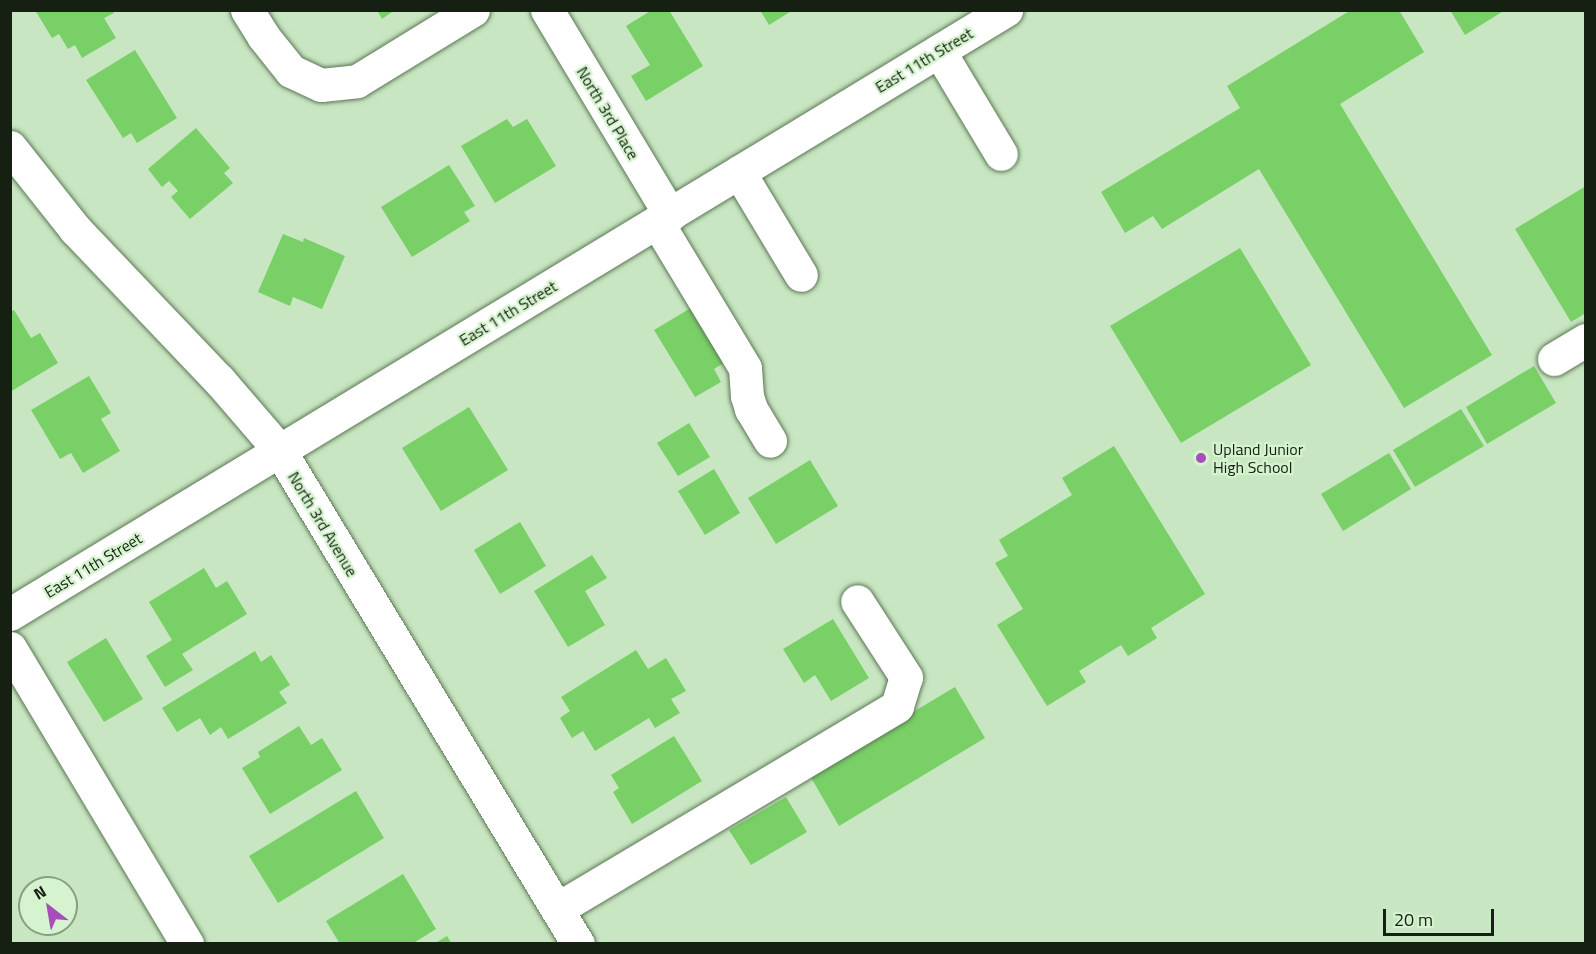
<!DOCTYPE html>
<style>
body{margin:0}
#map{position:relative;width:1596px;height:954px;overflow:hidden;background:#c8e6c1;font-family:"Titillium Web",sans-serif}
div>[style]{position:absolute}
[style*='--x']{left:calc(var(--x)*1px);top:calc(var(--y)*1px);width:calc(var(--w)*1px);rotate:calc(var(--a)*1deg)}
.building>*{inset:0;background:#79d066}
.roads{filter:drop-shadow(0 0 2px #5c7756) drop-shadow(0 0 2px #5c7756)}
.minor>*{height:33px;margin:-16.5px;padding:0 16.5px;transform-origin:16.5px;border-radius:16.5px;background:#fff}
.dots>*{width:16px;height:16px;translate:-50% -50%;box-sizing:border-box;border:3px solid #d5f3ce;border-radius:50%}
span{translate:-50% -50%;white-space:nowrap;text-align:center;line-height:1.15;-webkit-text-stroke:4.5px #d5f3ce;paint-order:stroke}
.street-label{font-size:16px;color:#152013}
.poi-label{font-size:16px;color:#152013}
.left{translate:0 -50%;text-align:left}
.frame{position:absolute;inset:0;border:12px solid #152013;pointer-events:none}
.north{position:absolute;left:18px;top:876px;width:60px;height:60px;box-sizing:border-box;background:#d5f3ce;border:2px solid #889f83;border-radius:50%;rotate:329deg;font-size:16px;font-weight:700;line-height:24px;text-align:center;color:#152013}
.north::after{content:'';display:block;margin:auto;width:21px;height:27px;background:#a74eba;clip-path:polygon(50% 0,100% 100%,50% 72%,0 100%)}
.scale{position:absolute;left:1383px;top:909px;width:111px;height:27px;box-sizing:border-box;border:3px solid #152013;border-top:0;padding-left:8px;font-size:18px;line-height:21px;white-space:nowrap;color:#152013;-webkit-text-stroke:4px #d5f3ce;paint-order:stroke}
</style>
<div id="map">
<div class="building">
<i style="clip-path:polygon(35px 10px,112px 10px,114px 13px,104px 18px,116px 38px,82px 58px,75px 45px,68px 49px,59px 34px,52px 38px)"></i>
<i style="clip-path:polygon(377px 10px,395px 10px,382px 19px)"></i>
<i style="clip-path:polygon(652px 10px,669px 10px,703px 66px,646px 101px,631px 76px,650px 65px,626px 26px)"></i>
<i style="clip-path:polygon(760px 10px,793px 10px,769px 25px)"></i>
<i style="clip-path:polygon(1351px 10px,1399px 10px,1424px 52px,1340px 104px,1492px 355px,1404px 408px,1259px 169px,1162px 229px,1153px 216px,1125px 233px,1101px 192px,1240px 108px,1227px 86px)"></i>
<i style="clip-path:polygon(1450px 10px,1505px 10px,1465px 35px)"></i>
<i style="clip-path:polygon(135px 50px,177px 118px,137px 143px,131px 133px,123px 138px,86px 80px)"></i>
<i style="clip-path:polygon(507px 119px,513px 127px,527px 119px,556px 166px,495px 203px,461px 146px)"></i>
<i style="clip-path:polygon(196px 128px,230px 168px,224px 173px,233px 183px,190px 219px,171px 197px,178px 191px,169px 181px,162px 187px,148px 169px)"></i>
<i style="clip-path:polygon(449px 165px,475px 206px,464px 212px,470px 221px,412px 257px,381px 207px)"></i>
<i style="clip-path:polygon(1586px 186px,1586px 313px,1571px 322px,1515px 229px)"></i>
<i style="clip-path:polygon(283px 234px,303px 242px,304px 238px,345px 256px,322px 309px,293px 297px,290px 306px,258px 292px)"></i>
<i style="clip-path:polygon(1240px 248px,1311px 365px,1181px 443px,1110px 326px)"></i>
<i style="clip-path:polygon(694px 306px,727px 361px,714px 369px,721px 382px,695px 397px,654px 330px)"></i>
<i style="clip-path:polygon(14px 310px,31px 338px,40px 333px,58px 363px,10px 392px,10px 312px)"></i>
<i style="clip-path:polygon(1534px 366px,1556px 403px,1487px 444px,1466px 407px)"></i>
<i style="clip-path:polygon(89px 376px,111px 413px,101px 419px,120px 451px,83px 473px,71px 453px,60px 459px,31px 410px)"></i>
<i style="clip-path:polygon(469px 407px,508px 470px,441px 511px,402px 448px)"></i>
<i style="clip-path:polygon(1461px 409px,1484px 446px,1415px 487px,1393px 450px)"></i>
<i style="clip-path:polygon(689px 423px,710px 457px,678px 476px,657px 443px)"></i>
<i style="clip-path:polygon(1114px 446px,1205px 594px,1151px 628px,1157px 638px,1128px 656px,1121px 645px,1079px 671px,1086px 682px,1047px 706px,997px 625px,1023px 609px,995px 563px,1008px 556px,999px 540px,1072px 495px,1062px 478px)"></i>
<i style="clip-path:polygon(1389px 453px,1411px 489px,1343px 531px,1321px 494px)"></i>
<i style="clip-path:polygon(810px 460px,838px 506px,776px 544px,748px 498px)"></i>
<i style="clip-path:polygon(714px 469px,740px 513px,705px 535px,678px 491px)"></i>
<i style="clip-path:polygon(520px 522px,546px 566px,500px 594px,474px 550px)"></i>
<i style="clip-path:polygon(592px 555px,607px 578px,585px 591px,605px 625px,568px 647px,534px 591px)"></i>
<i style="clip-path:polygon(204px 568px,216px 588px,227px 581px,247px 614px,182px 654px,193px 670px,165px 687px,146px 656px,172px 640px,149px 602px)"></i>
<i style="clip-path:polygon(833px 619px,869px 678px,831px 701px,815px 675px,804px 683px,783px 649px)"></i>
<i style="clip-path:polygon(106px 638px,143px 699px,104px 722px,67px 662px)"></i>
<i style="clip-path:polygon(636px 650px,648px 669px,666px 658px,686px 691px,671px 699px,680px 713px,655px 728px,649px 718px,595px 751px,583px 731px,572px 738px,560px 718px,570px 711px,561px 697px)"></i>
<i style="clip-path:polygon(255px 651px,261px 662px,271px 655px,290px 685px,279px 692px,287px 703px,228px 739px,221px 727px,210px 735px,200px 718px,177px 732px,162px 708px)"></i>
<i style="clip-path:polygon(955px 687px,985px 738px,839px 826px,809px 774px)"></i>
<i style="clip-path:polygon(299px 726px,311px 745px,322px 738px,342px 770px,270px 814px,242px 768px,260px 757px,258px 752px)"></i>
<i style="clip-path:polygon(674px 736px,702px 781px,632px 824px,613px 792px,619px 788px,611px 775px)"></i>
<i style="clip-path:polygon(356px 791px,384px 838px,278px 903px,249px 856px)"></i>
<i style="clip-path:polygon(786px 797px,807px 832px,751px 865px,729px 830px)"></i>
<i style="clip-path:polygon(403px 874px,436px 929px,412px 944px,340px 944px,326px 921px)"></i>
<i style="clip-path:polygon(447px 936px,452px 944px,434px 944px)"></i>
</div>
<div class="roads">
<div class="minor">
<i style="--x:247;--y:10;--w:31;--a:58"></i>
<i style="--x:263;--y:36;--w:45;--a:51.3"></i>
<i style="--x:291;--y:71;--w:33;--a:25"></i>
<i style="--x:321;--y:85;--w:36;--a:-6"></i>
<i style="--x:357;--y:81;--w:136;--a:-31.5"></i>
<i style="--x:547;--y:10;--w:239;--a:59"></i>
<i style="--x:939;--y:51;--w:120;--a:59"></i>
<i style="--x:10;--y:147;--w:105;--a:51.6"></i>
<i style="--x:75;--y:229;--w:209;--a:46.4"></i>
<i style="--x:219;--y:380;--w:94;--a:49.3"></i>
<i style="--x:280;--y:451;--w:576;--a:58.85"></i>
<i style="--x:739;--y:172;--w:120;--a:59"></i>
<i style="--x:657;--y:222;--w:170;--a:58.9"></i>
<i style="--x:745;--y:368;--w:28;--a:86"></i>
<i style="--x:747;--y:396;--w:14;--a:73"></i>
<i style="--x:751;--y:409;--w:37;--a:59"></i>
<i style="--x:1554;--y:359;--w:37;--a:-31"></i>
<i style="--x:10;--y:614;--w:1165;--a:-31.23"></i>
<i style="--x:10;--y:648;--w:345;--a:59.1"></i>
<i style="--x:557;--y:909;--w:396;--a:-30.8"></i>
<i style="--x:897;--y:706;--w:30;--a:-73"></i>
<i style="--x:906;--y:677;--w:90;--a:-122.8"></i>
</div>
</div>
<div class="dots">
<i style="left:1201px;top:458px;background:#a74eba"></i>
</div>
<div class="street-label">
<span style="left:924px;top:60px;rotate:-31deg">East 11th Street</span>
<span style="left:608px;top:113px;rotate:59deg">North 3rd Place</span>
<span style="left:508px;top:313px;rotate:-31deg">East 11th Street</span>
<span style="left:323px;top:524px;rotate:59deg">North 3rd Avenue</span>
<span style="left:93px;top:565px;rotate:-31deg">East 11th Street</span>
</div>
<div class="poi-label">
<span class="left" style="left:1213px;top:458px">Upland Junior<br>High School</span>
</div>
<div class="frame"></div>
<div class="north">N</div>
<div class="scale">20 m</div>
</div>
